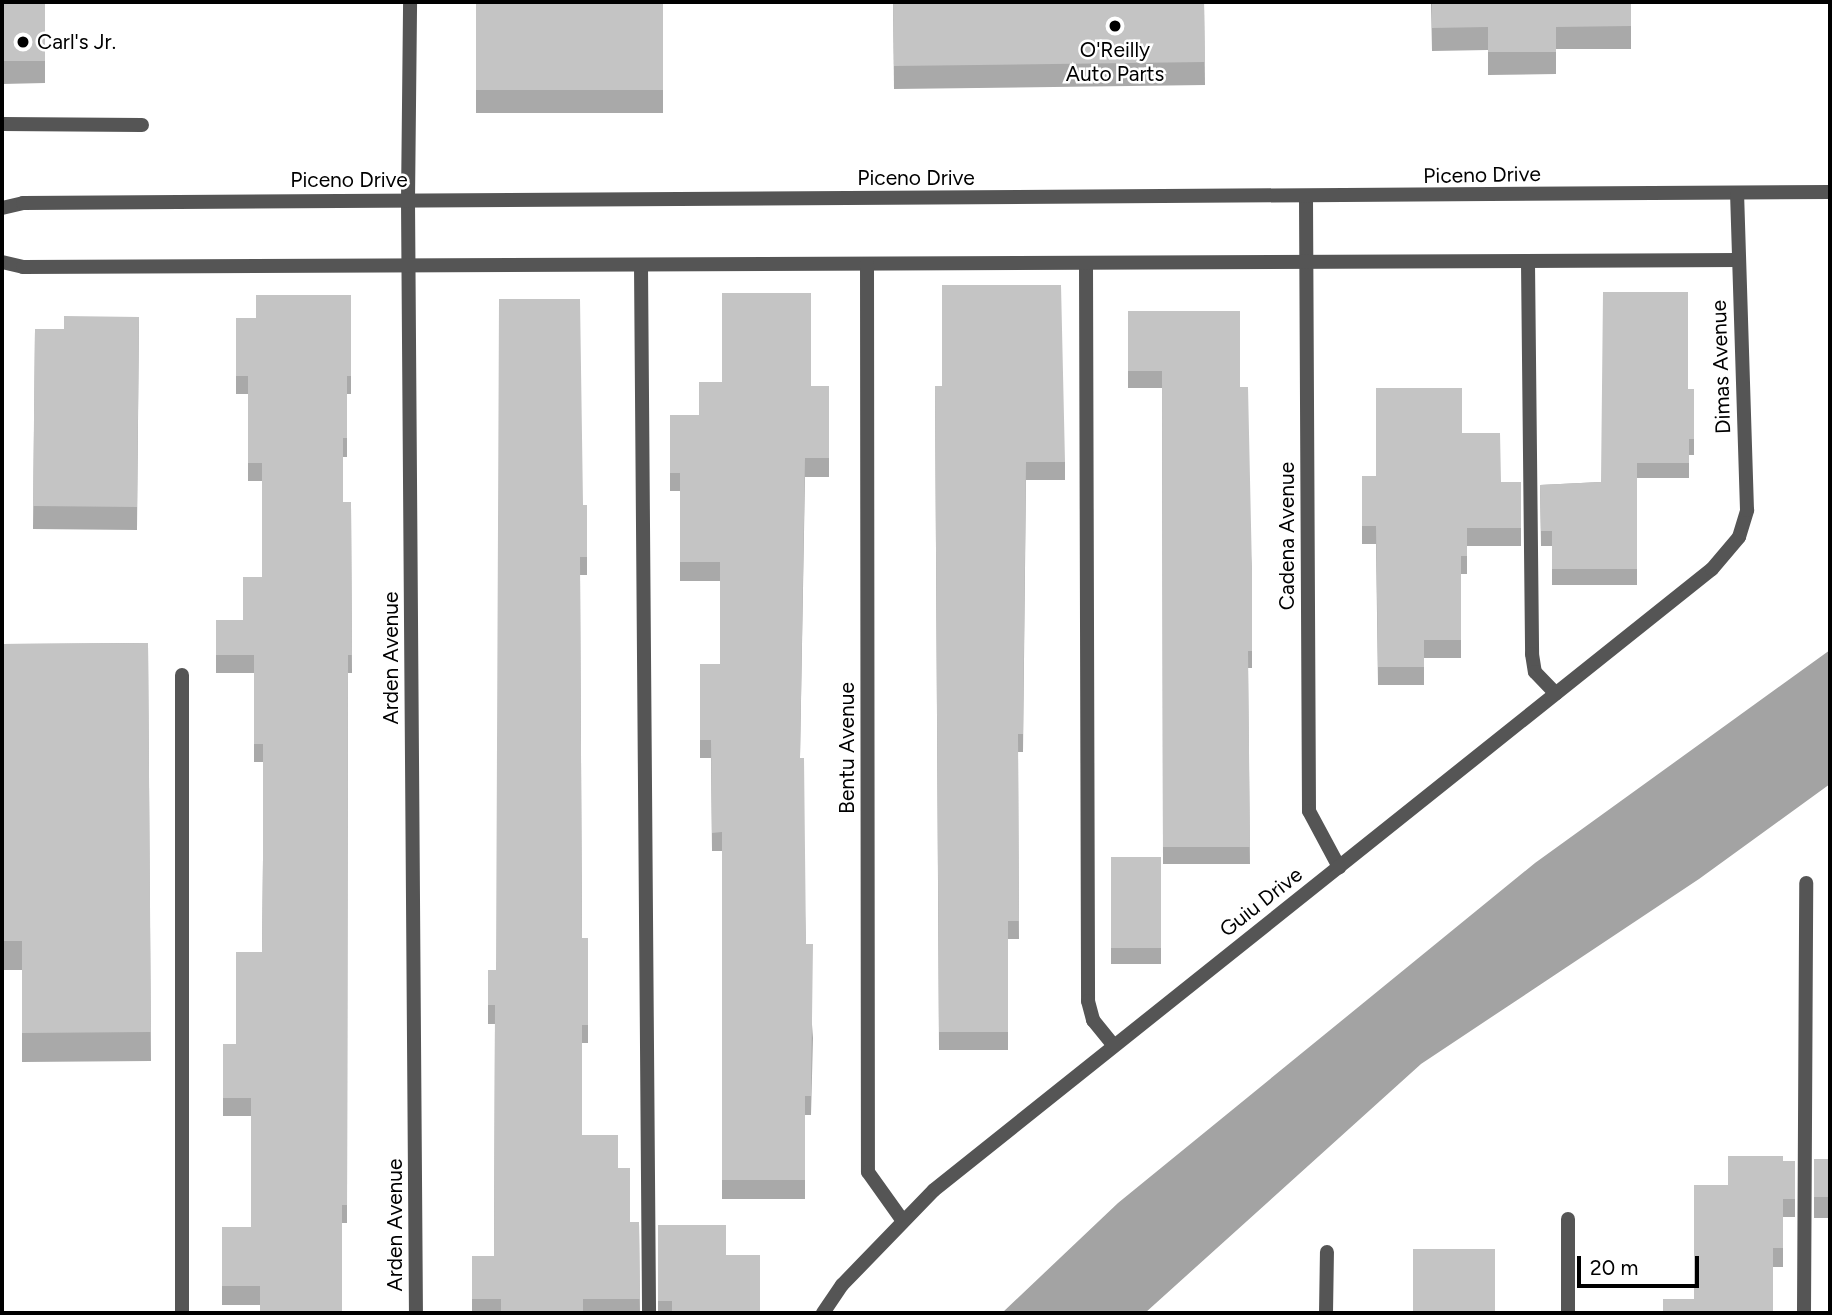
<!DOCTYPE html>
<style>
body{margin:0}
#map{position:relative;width:1832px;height:1315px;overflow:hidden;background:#fff;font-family:Figtree,sans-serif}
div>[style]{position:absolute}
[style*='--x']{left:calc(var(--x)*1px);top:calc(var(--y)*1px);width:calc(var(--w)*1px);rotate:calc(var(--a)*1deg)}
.water>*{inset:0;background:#a3a3a3}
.lane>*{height:14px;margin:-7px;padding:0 7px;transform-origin:7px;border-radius:7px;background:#555}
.street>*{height:14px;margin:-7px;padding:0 7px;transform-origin:7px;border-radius:7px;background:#555}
.wall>*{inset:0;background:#a9a9a9}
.building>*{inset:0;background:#c4c4c4}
.dots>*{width:19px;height:19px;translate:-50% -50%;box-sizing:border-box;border:4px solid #fff;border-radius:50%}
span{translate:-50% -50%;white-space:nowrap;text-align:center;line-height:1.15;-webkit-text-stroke:5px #fff;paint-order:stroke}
.poi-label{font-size:21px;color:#000}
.left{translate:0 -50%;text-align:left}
.street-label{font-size:21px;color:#000}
.frame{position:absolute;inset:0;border:4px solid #000;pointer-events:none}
.scale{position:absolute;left:1577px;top:1256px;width:122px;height:32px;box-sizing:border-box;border:4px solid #000;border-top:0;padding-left:9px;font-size:21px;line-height:24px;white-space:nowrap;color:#000;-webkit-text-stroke:5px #fff;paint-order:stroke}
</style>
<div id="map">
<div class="water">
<i style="clip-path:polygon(1830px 650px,1830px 784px,1699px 879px,1421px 1064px,1145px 1313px,1002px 1313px,1118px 1203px,1535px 863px)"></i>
</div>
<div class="lane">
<i style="--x:2;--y:124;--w:140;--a:0.4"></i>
<i style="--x:408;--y:201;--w:199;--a:-89.4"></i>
<i style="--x:1528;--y:263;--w:391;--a:89.4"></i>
<i style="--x:1532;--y:654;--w:18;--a:81"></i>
<i style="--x:1535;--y:672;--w:30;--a:46"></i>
<i style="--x:1086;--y:264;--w:737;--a:89.84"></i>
<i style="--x:1088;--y:1001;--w:20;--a:75"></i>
<i style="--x:1093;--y:1020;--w:33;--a:51"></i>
<i style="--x:641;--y:265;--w:1048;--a:89.56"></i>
<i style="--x:182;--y:675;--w:638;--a:90"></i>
<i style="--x:1326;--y:1313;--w:61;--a:-89.1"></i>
<i style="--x:1804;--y:1313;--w:430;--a:-89.7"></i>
</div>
<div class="street">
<i style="--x:1306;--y:198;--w:613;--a:89.72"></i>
<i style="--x:1309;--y:811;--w:64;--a:61.8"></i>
<i style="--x:408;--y:201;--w:1112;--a:89.59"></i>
<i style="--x:2;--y:208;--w:22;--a:-13"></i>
<i style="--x:23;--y:203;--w:1807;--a:-0.35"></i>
<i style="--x:2;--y:262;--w:22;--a:13"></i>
<i style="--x:23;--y:267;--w:1716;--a:-0.23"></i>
<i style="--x:867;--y:264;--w:908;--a:89.94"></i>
<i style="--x:868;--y:1172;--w:60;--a:54.5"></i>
<i style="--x:823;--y:1313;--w:34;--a:-56"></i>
<i style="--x:842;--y:1285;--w:132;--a:-45.9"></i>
<i style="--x:934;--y:1190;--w:995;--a:-38.6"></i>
<i style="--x:1712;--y:569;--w:42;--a:-49.8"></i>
<i style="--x:1739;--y:537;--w:28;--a:-73"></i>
<i style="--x:1747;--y:510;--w:316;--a:-91.8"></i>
<i style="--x:1568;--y:1313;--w:94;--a:-90"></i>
</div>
<div class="wall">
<i style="clip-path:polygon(2px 2px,45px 2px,45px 83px,2px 84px)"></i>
<i style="clip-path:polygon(476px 2px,663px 2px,663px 113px,476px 113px)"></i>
<i style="clip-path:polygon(893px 2px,1204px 2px,1205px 85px,894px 89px)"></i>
<i style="clip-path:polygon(1431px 2px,1631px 2px,1631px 49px,1556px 49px,1556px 74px,1488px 75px,1488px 50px,1432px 51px)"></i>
<i style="clip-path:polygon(351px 295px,351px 394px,347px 394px,347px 457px,343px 457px,343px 502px,351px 502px,352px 673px,348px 673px,347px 1223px,342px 1223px,260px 1305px,222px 1305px,222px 1227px,251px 1227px,251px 1116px,223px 1116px,223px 1044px,236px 1044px,262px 952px,263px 858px,263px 762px,254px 762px,254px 673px,216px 673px,216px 620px,243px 620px,262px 577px,262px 481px,248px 481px,248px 394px,236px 394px,236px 318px,256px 318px)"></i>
<i style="clip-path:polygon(1828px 295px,1830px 295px,1830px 408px,1828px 408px)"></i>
<i style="clip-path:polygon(1128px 311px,1240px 387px,1252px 571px,1252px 668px,1248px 668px,1250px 864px,1163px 864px,1162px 388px,1128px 388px)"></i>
<i style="clip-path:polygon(139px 317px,137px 530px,33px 529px,35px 329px,64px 329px)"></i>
<i style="clip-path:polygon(811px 386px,829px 386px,829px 477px,805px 477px,800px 758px,806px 944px,813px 1038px,811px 1115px,805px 1115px,805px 1199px,722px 1199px,722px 851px,712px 851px,711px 758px,700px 758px,700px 664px,720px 664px,720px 581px,680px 581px,680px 491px,670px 491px,670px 415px,699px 415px)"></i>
<i style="clip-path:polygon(935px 386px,942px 386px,1065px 462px,1065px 480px,1026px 480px,1023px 752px,1018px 752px,1019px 939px,1008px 939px,1008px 1050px,939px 1050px)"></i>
<i style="clip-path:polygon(1688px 389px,1694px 389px,1694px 455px,1689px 455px,1689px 478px,1637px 478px,1637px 585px,1552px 585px,1552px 546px,1541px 546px,1540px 485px,1601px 482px)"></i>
<i style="clip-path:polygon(1462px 433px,1501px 482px,1521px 482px,1521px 546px,1467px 546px,1467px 574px,1461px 574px,1461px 658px,1424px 658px,1424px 685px,1378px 685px,1376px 544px,1362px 544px,1362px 476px,1376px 476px)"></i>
<i style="clip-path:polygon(583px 505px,587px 505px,587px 575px,580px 575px,582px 938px,588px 938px,588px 1043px,582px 1043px,582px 1135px,618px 1168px,630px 1222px,639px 1222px,640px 1313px,472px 1313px,472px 1256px,494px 1256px,495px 1024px,488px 1024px,488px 970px,496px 970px)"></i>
<i style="clip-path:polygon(148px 643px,151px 1061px,22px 1062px,22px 970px,2px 970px,2px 644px)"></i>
<i style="clip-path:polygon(1111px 857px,1161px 857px,1161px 964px,1111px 964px)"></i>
<i style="clip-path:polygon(1814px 1159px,1830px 1159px,1830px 1218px,1814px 1218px)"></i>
<i style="clip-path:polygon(1783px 1161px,1795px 1161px,1795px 1217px,1783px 1217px,1783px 1267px,1773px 1267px,1694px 1299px,1728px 1185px)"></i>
<i style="clip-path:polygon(658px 1225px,726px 1255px,760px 1255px,760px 1313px,658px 1313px)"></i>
</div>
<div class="building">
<i style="clip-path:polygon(2px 2px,45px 2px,45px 61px,2px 61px)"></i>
<i style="clip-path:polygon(476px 2px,663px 2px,663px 90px,476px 90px)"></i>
<i style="clip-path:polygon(893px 2px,1204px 2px,1205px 62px,894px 66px)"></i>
<i style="clip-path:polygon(1432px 2px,1631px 2px,1631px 26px,1556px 27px,1556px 52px,1488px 52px,1488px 27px,1432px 28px)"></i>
<i style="clip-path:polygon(942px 285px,1061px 285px,1065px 462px,1026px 462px,1023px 734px,1018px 734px,1019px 921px,1008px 921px,1008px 1032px,939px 1032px,935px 386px,942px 386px)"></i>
<i style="clip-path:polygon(1603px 292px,1688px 292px,1688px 389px,1694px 389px,1694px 439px,1689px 439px,1689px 463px,1637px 463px,1637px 569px,1552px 569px,1552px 531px,1541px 531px,1540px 485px,1601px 482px)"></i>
<i style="clip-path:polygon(722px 293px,811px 293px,811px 386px,829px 386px,829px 458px,805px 458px,800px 758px,804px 758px,806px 944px,813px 944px,811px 1096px,805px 1096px,805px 1180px,722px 1180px,722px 832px,712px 833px,711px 740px,700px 740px,700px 664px,720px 664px,720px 562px,680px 562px,680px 473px,670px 473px,670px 415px,699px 415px,699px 382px,722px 382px)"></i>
<i style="clip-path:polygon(256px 295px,351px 295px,351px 376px,347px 376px,347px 438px,343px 438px,343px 502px,351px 502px,352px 655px,348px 655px,347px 1205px,342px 1205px,342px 1313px,260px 1313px,260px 1286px,222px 1286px,222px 1227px,251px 1227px,251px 1098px,223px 1098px,223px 1044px,236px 1044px,236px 952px,262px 952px,263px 858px,263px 744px,254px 744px,254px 655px,216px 655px,216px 620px,243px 620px,243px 577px,262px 577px,262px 463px,248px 463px,248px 376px,236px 376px,236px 318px,256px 318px)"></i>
<i style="clip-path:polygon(1828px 295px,1830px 295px,1830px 385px,1828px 385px)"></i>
<i style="clip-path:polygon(499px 299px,580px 299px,583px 505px,587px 505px,587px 557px,580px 557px,582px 938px,588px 938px,588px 1025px,582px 1025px,582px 1135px,618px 1135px,618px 1168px,630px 1168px,630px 1222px,639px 1222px,640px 1299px,583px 1299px,583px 1313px,501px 1313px,501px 1299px,472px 1299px,472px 1256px,494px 1256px,495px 1005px,488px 1005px,488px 970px,496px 970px)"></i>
<i style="clip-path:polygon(1128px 311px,1240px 311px,1240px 387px,1248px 387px,1252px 571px,1252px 651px,1248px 651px,1250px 847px,1163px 847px,1162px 371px,1128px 371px)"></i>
<i style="clip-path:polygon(64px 316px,139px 317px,137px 507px,33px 506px,35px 329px,64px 329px)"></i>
<i style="clip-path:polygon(1376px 388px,1462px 388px,1462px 433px,1500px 433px,1501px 482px,1521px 482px,1521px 528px,1467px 528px,1467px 556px,1461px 556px,1461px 640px,1424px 640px,1424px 667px,1378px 667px,1376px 526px,1362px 526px,1362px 476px,1376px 476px)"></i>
<i style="clip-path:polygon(148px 643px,151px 1032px,22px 1033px,22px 941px,2px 941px,2px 644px)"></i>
<i style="clip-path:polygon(1111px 857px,1161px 857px,1161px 948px,1111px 948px)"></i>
<i style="clip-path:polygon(1728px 1156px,1783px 1156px,1783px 1161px,1795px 1161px,1795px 1199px,1783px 1199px,1783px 1248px,1773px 1248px,1773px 1313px,1663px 1313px,1663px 1299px,1694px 1299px,1694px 1185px,1728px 1185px)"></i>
<i style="clip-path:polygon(1814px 1159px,1830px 1159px,1830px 1197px,1814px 1197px)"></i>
<i style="clip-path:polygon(658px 1225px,726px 1225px,726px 1255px,760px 1255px,760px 1312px,672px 1312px,672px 1301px,658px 1301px)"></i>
<i style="clip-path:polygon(1413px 1249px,1495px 1249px,1495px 1313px,1413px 1313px)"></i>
</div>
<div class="dots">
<i style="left:1115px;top:26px;background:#000"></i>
<i style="left:23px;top:42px;background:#000"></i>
</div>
<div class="poi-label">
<span class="left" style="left:37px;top:42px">Carl's Jr.</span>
<span style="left:1115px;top:62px">O'Reilly<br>Auto Parts</span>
</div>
<div class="street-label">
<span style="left:1482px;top:175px;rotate:-1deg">Piceno Drive</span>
<span style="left:916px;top:178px">Piceno Drive</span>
<span style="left:349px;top:180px">Piceno Drive</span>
<span style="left:1721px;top:367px;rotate:-92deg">Dimas Avenue</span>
<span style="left:1287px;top:536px;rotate:-90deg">Cadena Avenue</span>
<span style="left:391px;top:658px;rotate:-90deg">Arden Avenue</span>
<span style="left:847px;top:748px;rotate:-90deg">Bentu Avenue</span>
<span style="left:1261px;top:902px;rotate:-38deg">Guiu Drive</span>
<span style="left:395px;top:1225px;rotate:-90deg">Arden Avenue</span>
</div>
<div class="frame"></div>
<div class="scale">20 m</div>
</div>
